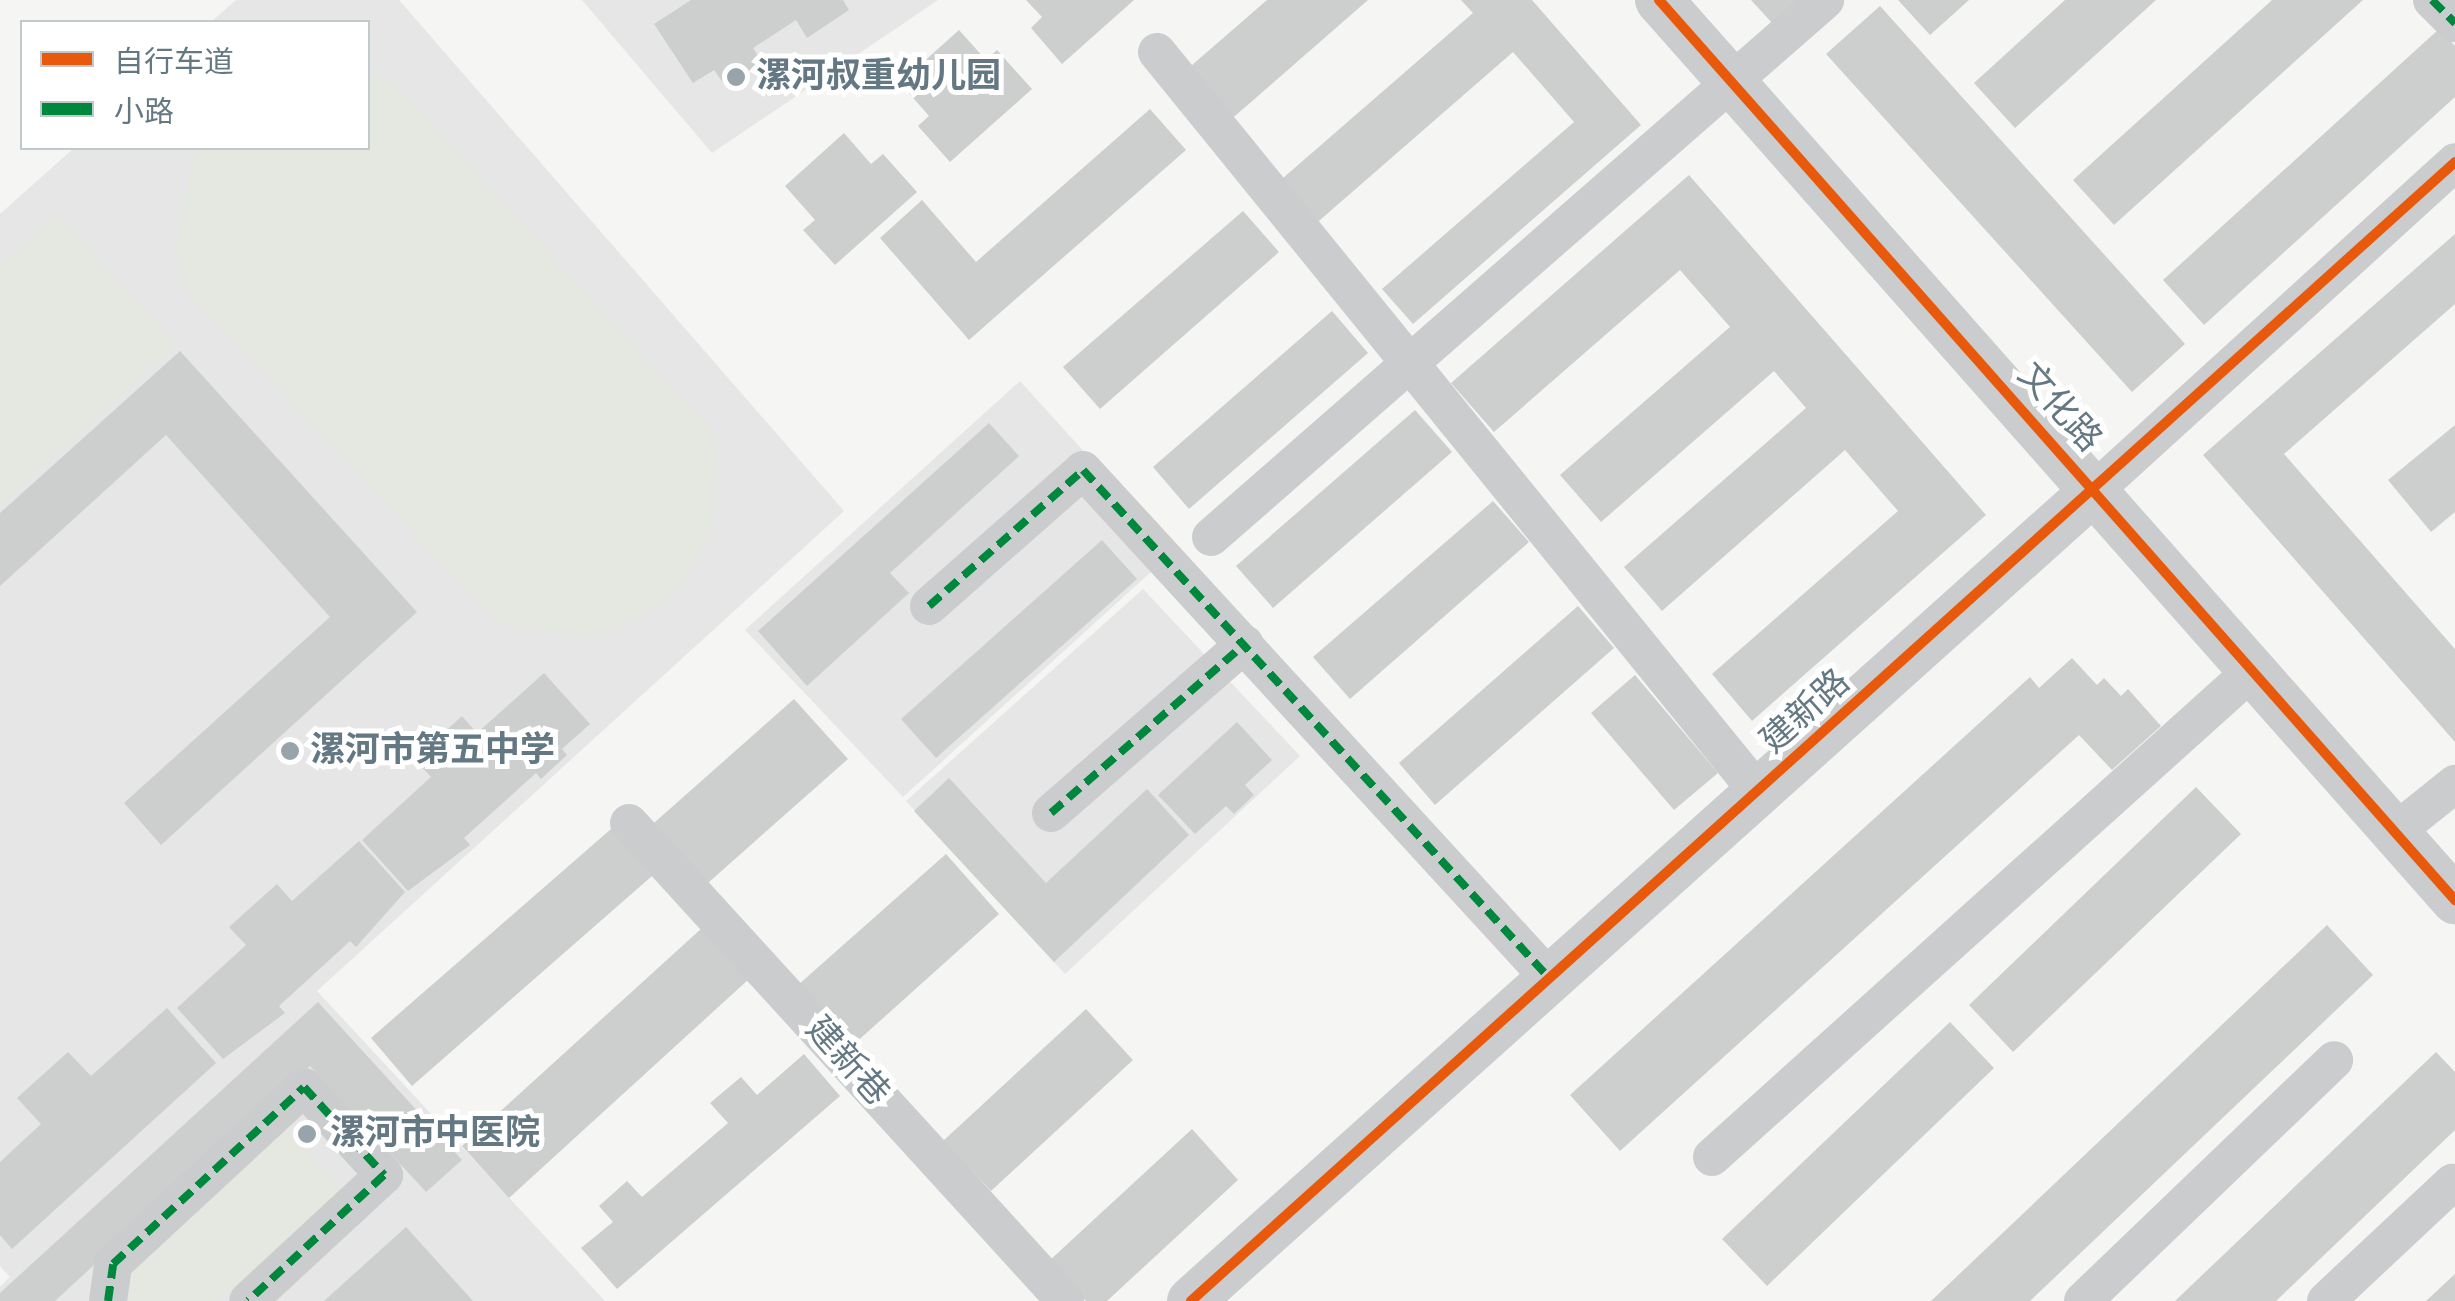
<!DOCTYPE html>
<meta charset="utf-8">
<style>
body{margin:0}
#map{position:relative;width:2455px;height:1301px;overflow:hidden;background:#f5f5f3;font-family:"Alegreya Sans","Noto Sans SC",sans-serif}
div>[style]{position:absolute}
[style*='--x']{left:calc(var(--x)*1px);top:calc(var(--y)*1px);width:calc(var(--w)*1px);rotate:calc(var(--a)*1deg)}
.built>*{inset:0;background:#e5e6e5}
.green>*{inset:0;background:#e4e8e1}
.building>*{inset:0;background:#cdcece}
.minor>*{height:38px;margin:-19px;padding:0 19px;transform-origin:19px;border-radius:19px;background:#cacccd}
.tertiary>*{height:48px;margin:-24px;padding:0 24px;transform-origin:24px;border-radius:24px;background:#cacccd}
.quiet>*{height:8px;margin-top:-4px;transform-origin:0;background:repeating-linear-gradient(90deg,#00873e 0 15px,transparent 0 23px)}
.cycleway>*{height:10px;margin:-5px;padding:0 5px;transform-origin:5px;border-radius:5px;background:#e8590c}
.dots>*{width:28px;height:28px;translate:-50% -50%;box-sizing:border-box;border:5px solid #fff;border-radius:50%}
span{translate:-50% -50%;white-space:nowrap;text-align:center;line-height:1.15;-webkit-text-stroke:10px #fff;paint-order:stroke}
.poi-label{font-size:35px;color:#647883;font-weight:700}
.left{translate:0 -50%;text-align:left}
.street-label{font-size:35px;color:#647883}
.legend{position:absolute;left:20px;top:20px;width:350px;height:130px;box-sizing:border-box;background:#fff;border:2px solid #c1c9cd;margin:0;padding:12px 18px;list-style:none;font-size:30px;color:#647883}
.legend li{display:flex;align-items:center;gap:20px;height:50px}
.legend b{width:50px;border:2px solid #c1c9cd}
</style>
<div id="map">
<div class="built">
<i style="clip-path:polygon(236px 0,399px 0,844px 511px,317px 991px,605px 1301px,0 1301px,0 1287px,10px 1277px,0 1266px,0 214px,74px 148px,368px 148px,368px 22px,211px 22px)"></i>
<i style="clip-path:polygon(582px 0,938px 0,712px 153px)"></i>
<i style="clip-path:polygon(1020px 381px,1174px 551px,903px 797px,745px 630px)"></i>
<i style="clip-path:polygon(1143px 589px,1300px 756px,1065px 974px,906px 801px)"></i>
</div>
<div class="green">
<i style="clip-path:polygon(368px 74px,394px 82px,711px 431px,717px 466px,709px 538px,680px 587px,640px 618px,586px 638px,497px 623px,185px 289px,176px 250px,191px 162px,200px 148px,368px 148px)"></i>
<i style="clip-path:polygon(57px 214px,176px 345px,0 504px,0 266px)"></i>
<i style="clip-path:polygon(283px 1128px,340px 1189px,219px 1301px,128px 1301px,113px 1285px)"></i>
</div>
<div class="building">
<i style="clip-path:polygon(691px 0,843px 0,849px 10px,807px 38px,796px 20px,753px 48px,763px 63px,726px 87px,714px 70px,693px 83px,654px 24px)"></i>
<i style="clip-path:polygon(1026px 0,1134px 0,1062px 64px,1031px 28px,1042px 17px)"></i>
<i style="clip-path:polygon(1267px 0,1368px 0,1227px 123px,1184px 72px)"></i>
<i style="clip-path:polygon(1461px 0,1532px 0,1641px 125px,1413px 324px,1382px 289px,1574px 122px,1513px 52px,1312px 227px,1275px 185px,1473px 13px)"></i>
<i style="clip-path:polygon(1751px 0,1800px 0,1773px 24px)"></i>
<i style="clip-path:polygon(1898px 0,1969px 0,1930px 35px)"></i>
<i style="clip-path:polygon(2065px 0,2156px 0,2015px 128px,1974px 83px)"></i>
<i style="clip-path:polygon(2272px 0,2363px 0,2114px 225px,2073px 180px)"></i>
<i style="clip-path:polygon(1880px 6px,2185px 344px,2132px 392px,1826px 54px)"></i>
<i style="clip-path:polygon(2439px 29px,2455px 46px,2455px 97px,2204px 325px,2163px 280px)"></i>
<i style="clip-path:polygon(959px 30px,986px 60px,997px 50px,1032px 89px,950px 162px,918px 126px,929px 116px,900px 83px)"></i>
<i style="clip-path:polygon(1150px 109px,1186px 150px,969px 340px,880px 238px,922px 200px,976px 262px)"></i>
<i style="clip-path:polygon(844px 133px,871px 164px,883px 154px,917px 192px,835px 265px,803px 230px,815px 220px,785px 186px)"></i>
<i style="clip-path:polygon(1689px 175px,1986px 515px,1752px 721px,1712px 674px,1898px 511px,1845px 450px,1662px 611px,1624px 567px,1806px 408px,1774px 371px,1601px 522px,1560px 475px,1730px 327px,1680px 270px,1494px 432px,1451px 383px)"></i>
<i style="clip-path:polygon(1243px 211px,1279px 252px,1100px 409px,1063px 367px)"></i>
<i style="clip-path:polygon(2455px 234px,2455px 304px,2284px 454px,2455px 649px,2455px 742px,2203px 455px)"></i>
<i style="clip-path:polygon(1332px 311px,1368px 353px,1189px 509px,1153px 467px)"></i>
<i style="clip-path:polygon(180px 351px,417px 612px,161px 845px,124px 803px,330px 617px,166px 435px,0 586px,0 513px)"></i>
<i style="clip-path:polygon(1415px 410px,1452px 452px,1273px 608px,1236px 566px)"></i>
<i style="clip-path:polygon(989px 423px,1019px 456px,890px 573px,909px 593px,807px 686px,758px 631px)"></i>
<i style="clip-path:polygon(2455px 425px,2455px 512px,2431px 532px,2388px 480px)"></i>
<i style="clip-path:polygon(1493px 501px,1529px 542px,1350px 699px,1313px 657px)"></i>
<i style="clip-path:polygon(1102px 540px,1137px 579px,936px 758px,901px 719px)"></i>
<i style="clip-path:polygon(1578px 606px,1614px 648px,1435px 805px,1399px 763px)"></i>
<i style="clip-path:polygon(2072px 658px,2097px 685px,2104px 678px,2121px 696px,2128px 689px,2161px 726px,2112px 770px,2079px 735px,1620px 1151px,1570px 1095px,2030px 677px,2039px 688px)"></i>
<i style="clip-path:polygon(544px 673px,590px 724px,562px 749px,567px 755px,541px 779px,536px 773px,464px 838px,470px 845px,408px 891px,362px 840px,431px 777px,415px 759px,462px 716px,477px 733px)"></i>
<i style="clip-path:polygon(1635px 675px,1718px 773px,1674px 810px,1591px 713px)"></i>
<i style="clip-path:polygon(794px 699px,848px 759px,700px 890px,646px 830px)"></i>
<i style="clip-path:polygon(1237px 722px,1272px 760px,1245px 785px,1254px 795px,1234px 814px,1226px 806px,1195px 834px,1158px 795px)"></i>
<i style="clip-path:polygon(949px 778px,1046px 883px,1147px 789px,1189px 835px,1054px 962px,914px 811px)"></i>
<i style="clip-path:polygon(2196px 787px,2241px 834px,2013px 1052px,1969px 1005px)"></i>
<i style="clip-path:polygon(611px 829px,652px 876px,412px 1086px,371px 1038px)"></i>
<i style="clip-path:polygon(359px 841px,405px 892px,356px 947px,350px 941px,279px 1006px,285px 1013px,223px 1059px,177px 1008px,246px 945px,229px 927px,277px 884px,292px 901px)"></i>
<i style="clip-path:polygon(946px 854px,999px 914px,852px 1046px,798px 985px)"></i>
<i style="clip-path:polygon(2327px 925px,2373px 975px,2030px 1301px,1931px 1301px)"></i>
<i style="clip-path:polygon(702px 928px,749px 979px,509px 1198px,462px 1146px)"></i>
<i style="clip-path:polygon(318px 1002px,462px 1160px,426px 1192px,310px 1066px,55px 1301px,0 1301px,0 1293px)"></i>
<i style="clip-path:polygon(167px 1008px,216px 1063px,12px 1249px,0 1235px,0 1162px,41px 1124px,17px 1098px,68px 1052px,91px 1076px)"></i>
<i style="clip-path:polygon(1086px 1009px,1133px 1060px,991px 1191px,943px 1141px)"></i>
<i style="clip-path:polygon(1950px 1022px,1994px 1068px,1767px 1286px,1722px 1239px)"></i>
<i style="clip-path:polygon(2436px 1052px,2455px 1072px,2455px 1130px,2276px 1301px,2175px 1301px)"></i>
<i style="clip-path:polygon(804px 1054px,840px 1096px,617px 1289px,581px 1248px,613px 1222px,599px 1206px,627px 1181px,642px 1197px,728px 1123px,710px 1103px,741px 1077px,757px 1095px)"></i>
<i style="clip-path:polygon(1192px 1129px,1238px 1180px,1107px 1301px,1086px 1301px,1049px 1261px)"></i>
<i style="clip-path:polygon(406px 1227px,473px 1301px,324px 1301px)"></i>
<i style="clip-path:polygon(2455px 1274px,2455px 1301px,2426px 1301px)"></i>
</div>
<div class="minor">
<i style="--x:2432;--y:0;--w:33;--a:45"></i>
<i style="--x:1157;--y:52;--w:953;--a:50.92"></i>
<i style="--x:2095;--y:490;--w:487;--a:-42.3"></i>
<i style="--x:1211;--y:537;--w:816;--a:-41.17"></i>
<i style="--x:929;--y:606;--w:205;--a:-41.4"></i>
<i style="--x:1083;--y:470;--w:692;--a:47.46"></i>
<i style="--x:1051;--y:813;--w:257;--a:-41.1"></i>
<i style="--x:629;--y:823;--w:647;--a:47.63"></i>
<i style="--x:2395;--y:832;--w:77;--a:-38.7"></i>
<i style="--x:1712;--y:1157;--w:728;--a:-41.99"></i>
<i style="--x:108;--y:1301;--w:37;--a:-82"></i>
<i style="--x:113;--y:1264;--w:260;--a:-42.8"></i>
<i style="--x:304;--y:1087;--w:119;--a:47.7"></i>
<i style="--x:384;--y:1175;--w:185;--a:137.2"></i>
<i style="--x:2083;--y:1301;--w:348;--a:-43.8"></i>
<i style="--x:2326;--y:1301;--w:173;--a:-43.1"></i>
</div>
<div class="tertiary">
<i style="--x:1659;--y:0;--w:1202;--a:48.51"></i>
<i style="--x:1191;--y:1301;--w:1214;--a:-41.9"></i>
</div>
<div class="quiet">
<i style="--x:2432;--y:0;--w:33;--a:45"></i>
<i style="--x:929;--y:606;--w:205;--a:-41.4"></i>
<i style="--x:1083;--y:470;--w:692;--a:47.46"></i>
<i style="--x:1051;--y:813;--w:257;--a:-41.1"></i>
<i style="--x:108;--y:1301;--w:37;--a:-82"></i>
<i style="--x:113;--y:1264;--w:260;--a:-42.8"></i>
<i style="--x:304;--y:1087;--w:119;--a:47.7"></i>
<i style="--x:384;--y:1175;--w:185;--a:137.2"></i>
</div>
<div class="cycleway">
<i style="--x:1659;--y:0;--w:1202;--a:48.51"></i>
<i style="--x:1191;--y:1301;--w:1701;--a:-42.02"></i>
</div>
<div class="dots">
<i style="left:736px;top:77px;background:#97a4aa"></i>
<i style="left:290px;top:751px;background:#97a4aa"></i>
<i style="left:307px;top:1134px;background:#97a4aa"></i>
</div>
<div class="poi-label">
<span class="left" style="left:756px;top:77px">漯河叔重幼儿园</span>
<span class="left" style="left:310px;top:751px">漯河市第五中学</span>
<span class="left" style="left:330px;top:1134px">漯河市中医院</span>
</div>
<div class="street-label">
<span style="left:2059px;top:408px;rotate:48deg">文化路</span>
<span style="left:1806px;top:712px;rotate:-42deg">建新路</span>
<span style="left:847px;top:1062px;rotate:48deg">建新巷</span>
</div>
<ul class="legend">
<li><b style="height:12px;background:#e8590c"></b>自行车道</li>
<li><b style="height:12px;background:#00873e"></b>小路</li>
</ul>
</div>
